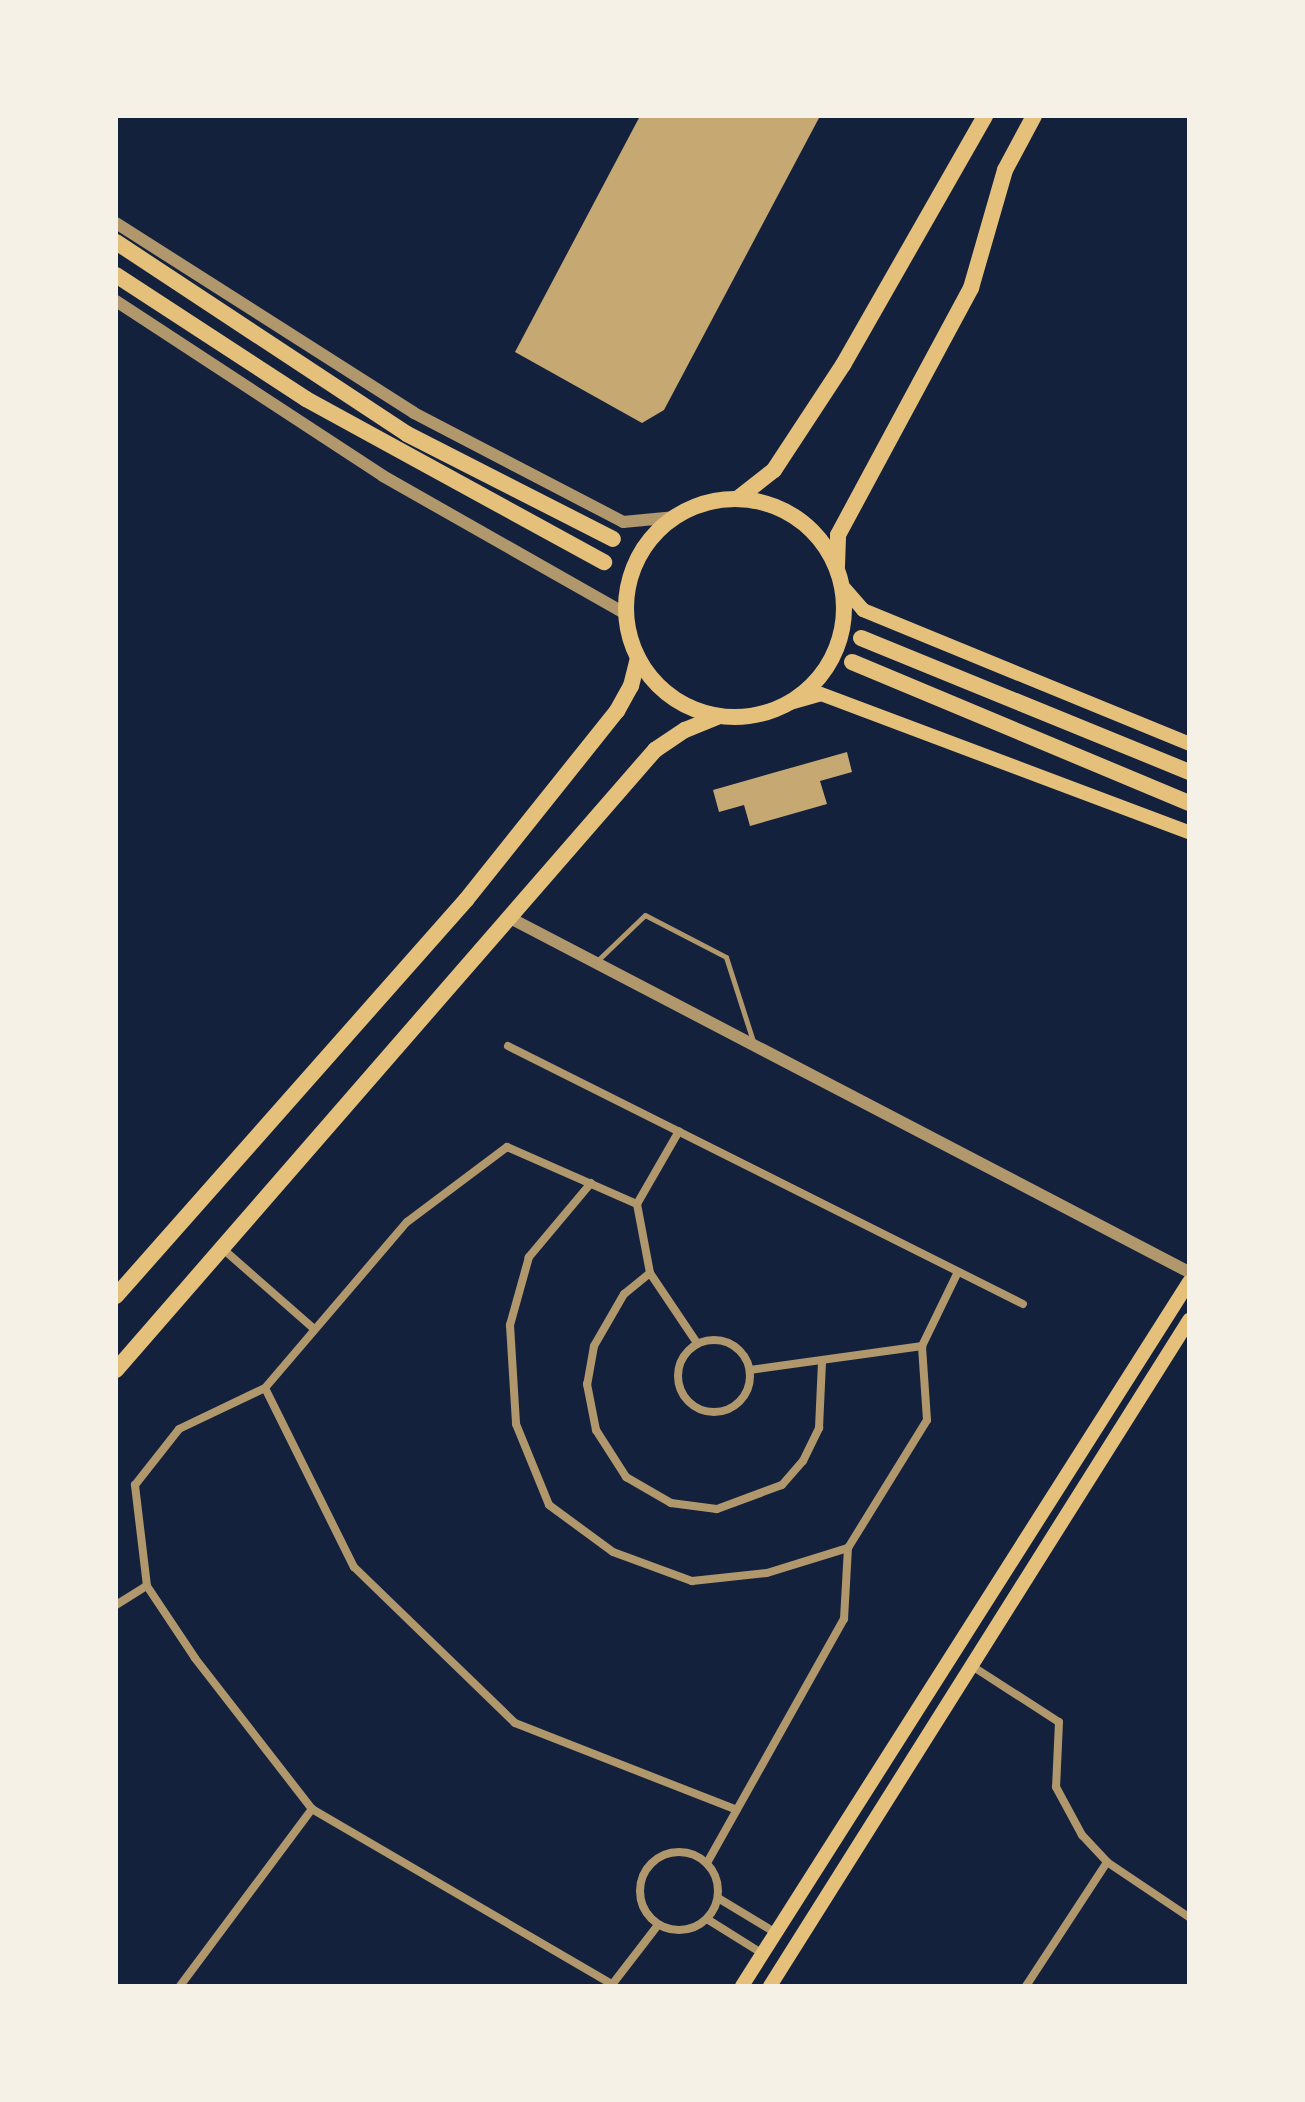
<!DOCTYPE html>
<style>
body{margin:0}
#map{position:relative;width:1305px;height:2102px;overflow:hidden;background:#14213d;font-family:"PT Sans Narrow",sans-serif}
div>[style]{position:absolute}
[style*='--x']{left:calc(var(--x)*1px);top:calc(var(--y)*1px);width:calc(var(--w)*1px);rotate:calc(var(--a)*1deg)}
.building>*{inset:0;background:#c6a872}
.service>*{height:5px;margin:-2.5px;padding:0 2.5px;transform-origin:2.5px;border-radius:2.5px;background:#b1986c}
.minor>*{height:8px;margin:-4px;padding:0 4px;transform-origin:4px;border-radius:4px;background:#b1986c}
.minor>.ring{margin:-4px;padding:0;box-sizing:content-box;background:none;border:8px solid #b1986c;border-radius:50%}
.tertiary>*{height:12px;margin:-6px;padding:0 6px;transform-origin:6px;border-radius:6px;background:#b1986c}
.secondary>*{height:14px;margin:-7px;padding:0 7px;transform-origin:7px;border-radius:7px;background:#e5c07b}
.primary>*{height:16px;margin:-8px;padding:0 8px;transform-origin:8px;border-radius:8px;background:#e5c07b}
.primary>.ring{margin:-8px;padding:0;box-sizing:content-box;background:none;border:16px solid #e5c07b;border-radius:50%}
span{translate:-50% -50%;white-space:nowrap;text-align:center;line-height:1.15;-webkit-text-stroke:8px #f6f1e7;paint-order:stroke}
.frame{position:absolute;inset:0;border:118px solid #f6f1e7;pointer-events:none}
</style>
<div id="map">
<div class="building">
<i style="clip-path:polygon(640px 116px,820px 116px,664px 410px,642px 423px,515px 352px)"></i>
<i style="clip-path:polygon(847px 752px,852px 772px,820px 781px,827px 804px,750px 826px,744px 805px,719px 812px,713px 790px)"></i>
</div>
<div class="service">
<i style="--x:597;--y:961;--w:66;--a:-43.8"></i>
<i style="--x:645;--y:915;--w:91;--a:27.4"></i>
<i style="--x:726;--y:957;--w:88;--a:72.2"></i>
</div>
<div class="minor">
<i style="--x:508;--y:1046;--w:576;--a:26.61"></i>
<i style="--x:591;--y:1183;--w:97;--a:130"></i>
<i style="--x:529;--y:1257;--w:71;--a:105.6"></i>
<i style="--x:510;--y:1325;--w:99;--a:86.5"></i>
<i style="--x:516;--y:1424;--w:87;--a:67.8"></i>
<i style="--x:549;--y:1505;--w:79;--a:36.3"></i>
<i style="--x:613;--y:1552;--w:84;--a:20.2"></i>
<i style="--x:692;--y:1581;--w:75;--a:-6.1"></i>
<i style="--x:767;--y:1573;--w:85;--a:-17.2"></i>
<i style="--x:637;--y:1204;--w:84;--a:-60.1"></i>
<i style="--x:223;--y:1249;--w:121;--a:41.3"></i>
<i style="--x:650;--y:1273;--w:33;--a:141"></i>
<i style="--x:624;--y:1294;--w:60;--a:120"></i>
<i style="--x:594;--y:1346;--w:39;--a:100"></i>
<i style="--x:587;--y:1384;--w:47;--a:78.9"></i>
<i style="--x:596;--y:1430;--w:56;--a:57.4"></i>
<i style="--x:626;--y:1477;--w:52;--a:30"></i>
<i style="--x:671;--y:1503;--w:46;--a:7.4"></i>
<i style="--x:717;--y:1509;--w:69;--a:-20.3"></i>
<i style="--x:782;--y:1485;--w:32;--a:-49"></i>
<i style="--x:803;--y:1461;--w:37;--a:-64"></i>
<i style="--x:819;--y:1428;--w:67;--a:-87.4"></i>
<i class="ring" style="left:678px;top:1340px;width:64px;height:64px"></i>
<i style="--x:750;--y:1370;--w:174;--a:-7.9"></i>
<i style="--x:265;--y:1388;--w:200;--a:63.6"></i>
<i style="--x:354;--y:1567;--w:224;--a:44.1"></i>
<i style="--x:515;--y:1723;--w:238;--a:21.4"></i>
<i style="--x:116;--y:1605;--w:36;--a:-32"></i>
<i style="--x:972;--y:1666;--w:103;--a:32.8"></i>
<i style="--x:1059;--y:1722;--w:65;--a:92.6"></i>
<i style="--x:1056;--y:1787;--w:55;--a:61.6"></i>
<i style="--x:1082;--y:1835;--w:37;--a:47"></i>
<i style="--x:1107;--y:1862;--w:99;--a:33.9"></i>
<i style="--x:312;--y:1809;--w:191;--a:-127.8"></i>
<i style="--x:195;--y:1658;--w:87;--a:-123.7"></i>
<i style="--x:147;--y:1586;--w:102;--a:-96.8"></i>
<i style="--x:135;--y:1485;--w:71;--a:-51.8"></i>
<i style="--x:179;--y:1429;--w:95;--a:-25.5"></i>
<i style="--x:265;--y:1388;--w:218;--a:-49.5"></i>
<i style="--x:407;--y:1222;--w:125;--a:-36.9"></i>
<i style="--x:507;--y:1147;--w:142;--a:23.7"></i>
<i style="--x:637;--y:1204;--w:70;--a:79.3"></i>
<i style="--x:650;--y:1273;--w:84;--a:56.1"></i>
<i class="ring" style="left:640px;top:1852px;width:70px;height:70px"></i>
<i style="--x:707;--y:1863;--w:280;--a:-60.7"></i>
<i style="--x:844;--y:1619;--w:71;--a:-86.8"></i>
<i style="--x:848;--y:1548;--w:150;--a:-58.3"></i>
<i style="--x:927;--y:1420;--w:74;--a:-93.9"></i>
<i style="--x:922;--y:1346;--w:80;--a:-64.1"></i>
<i style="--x:718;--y:1898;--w:68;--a:31.1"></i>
<i style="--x:707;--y:1919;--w:66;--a:32"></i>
<i style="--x:180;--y:1986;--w:221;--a:-53.3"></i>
<i style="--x:312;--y:1809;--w:347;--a:30.3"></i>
<i style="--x:611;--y:1986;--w:77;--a:-52.4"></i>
<i style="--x:1026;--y:1986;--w:148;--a:-56.8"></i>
</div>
<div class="tertiary">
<i style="--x:116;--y:223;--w:353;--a:32.5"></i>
<i style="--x:414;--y:413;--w:236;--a:27.5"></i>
<i style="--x:623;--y:522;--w:53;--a:-5.4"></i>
<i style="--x:116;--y:301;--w:319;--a:33.2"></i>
<i style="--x:383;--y:476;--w:279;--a:29.6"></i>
<i style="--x:512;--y:919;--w:764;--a:27.54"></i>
</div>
<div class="secondary">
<i style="--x:845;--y:589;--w:28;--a:49"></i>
<i style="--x:863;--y:610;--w:352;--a:22.3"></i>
<i style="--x:790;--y:703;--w:32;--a:-16"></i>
<i style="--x:821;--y:694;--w:393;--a:20.6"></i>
<i style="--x:742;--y:1986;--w:834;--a:-57.59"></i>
<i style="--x:770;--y:1986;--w:787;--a:-57.82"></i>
</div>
<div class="primary">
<i style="--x:116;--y:242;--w:349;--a:33.4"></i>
<i style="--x:407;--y:434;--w:231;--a:27"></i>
<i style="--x:116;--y:275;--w:227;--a:33.1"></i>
<i style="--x:306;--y:399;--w:340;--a:28.7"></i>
<i style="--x:737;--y:499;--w:47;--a:-38.1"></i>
<i style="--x:774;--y:470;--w:126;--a:-56.7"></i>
<i style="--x:843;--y:365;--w:287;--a:-60.3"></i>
<i class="ring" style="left:626px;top:499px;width:202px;height:202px"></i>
<i style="--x:837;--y:566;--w:31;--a:-88"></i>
<i style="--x:838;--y:535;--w:281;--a:-61.7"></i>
<i style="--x:971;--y:288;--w:123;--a:-73.9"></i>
<i style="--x:1005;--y:170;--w:61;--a:-61.8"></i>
<i style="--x:861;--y:638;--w:354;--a:22.2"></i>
<i style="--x:852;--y:662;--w:365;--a:22.7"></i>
<i style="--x:116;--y:1296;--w:529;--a:-48.53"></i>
<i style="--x:466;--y:900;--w:242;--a:-51.4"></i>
<i style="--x:617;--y:711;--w:29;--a:-61"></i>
<i style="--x:631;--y:686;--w:29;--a:-76"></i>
<i style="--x:116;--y:1370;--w:822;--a:-49"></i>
<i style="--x:655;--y:750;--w:36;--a:-34"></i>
<i style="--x:685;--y:730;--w:37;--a:-22"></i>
</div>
<div class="frame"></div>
</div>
